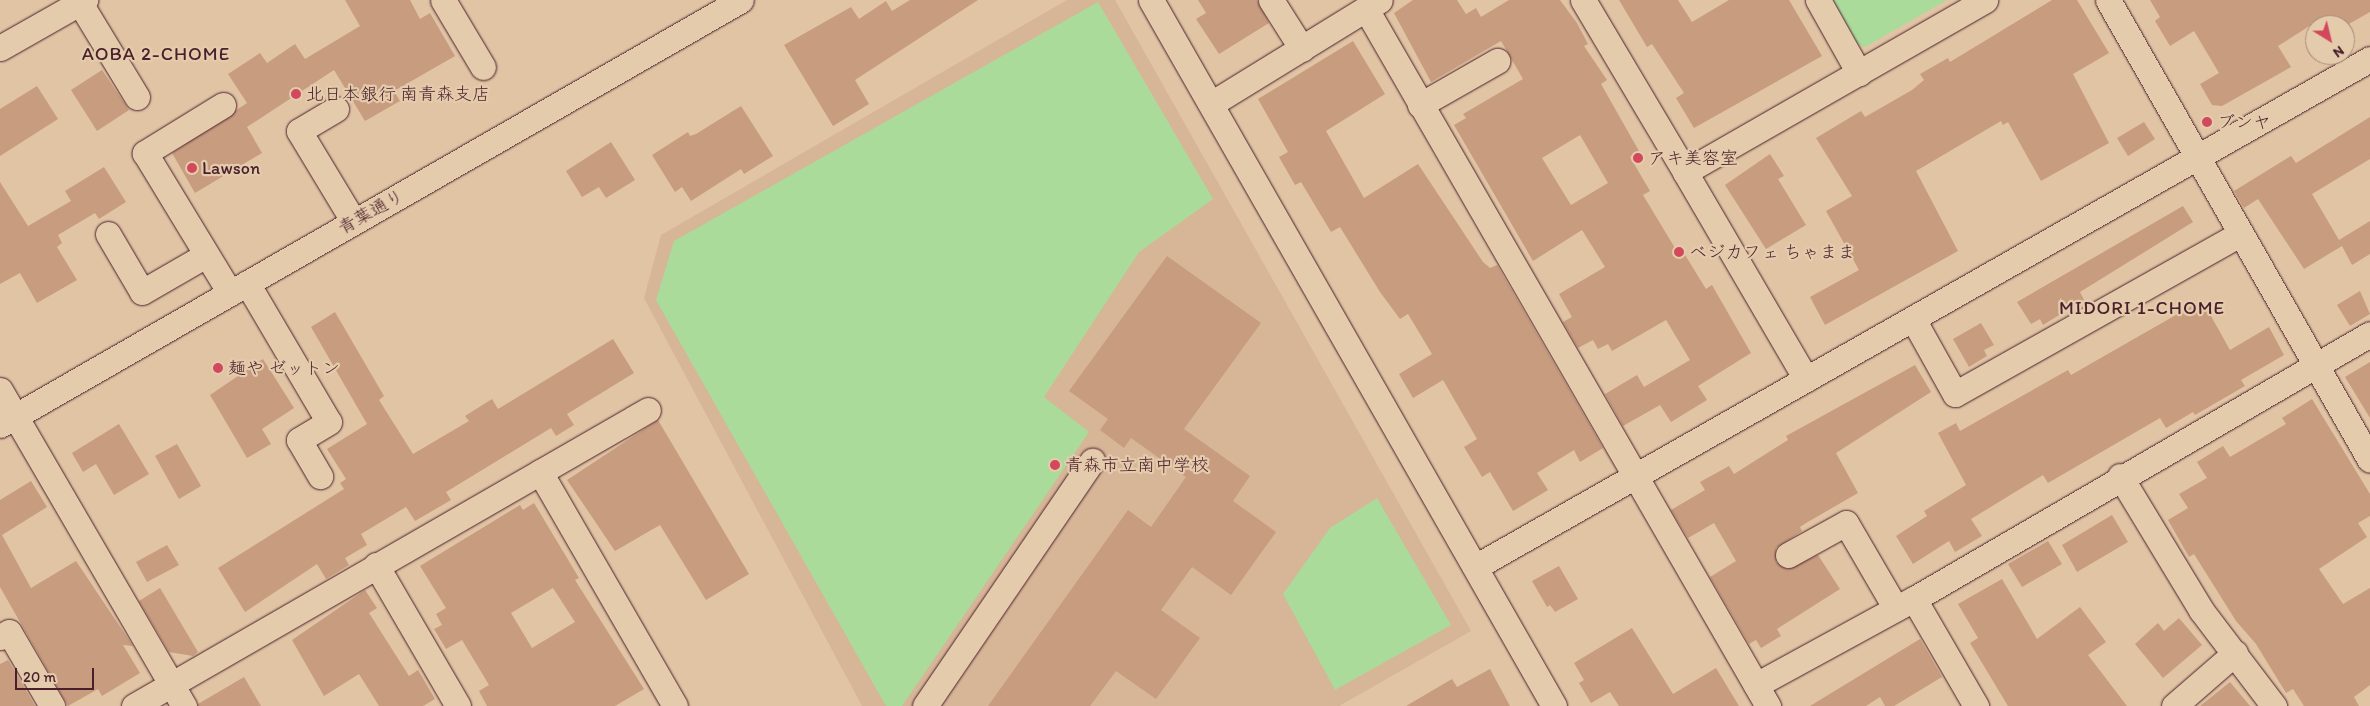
<!DOCTYPE html>
<meta charset="utf-8">
<style>
body{margin:0}
#map{position:relative;width:2370px;height:706px;overflow:hidden;background:#e1c4a4;font-family:Itim,"Klee One",sans-serif}
div>[style]{position:absolute}
[style*='--x']{left:calc(var(--x)*1px);top:calc(var(--y)*1px);width:calc(var(--w)*1px);rotate:calc(var(--a)*1deg)}
.built>*{inset:0;background:#d7b597}
.green>*{inset:0;background:#abdb9b}
.building>*{inset:0;background:#c89c7e}
.roads{filter:drop-shadow(0 0 1px #4a1f2b) drop-shadow(0 0 1px #4a1f2b)}
.minor>*{height:25px;margin:-12.5px;padding:0 12.5px;transform-origin:12.5px;border-radius:12.5px;background:#e4cbac}
.dots>*{width:14px;height:14px;translate:-50% -50%;box-sizing:border-box;border:2px solid #e4cbac;border-radius:50%}
span{translate:-50% -50%;white-space:nowrap;text-align:center;line-height:1.15;-webkit-text-stroke:4.5px #e4cbac;paint-order:stroke}
.poi-label{font-size:18px;color:#4a1f2b}
.left{translate:0 -50%;text-align:left}
.street-label{font-size:18px;color:#4a1f2b}
.neighbourhood-label{font-size:19px;color:#4a1f2b;letter-spacing:1px}
.north{position:absolute;left:2305px;top:15px;width:50px;height:50px;box-sizing:border-box;background:#e4cbac;border:1px solid #a68678;border-radius:50%;rotate:144deg;font-size:14px;font-weight:700;line-height:20px;text-align:center;color:#4a1f2b}
.north::after{content:'';display:block;margin:auto;width:18px;height:22px;background:#d1495b;clip-path:polygon(50% 0,100% 100%,50% 72%,0 100%)}
.scale{position:absolute;left:15px;top:668px;width:79px;height:22px;box-sizing:border-box;border:2px solid #4a1f2b;border-top:0;padding-left:6px;font-size:15px;line-height:18px;white-space:nowrap;color:#4a1f2b;-webkit-text-stroke:4px #e4cbac;paint-order:stroke}
</style>
<div id="map">
<div class="built">
<i style="clip-path:polygon(1067px 0,1115px 0,1471px 631px,1339px 706px,862px 706px,644px 298px,661px 235px)"></i>
</div>
<div class="green">
<i style="clip-path:polygon(1833px 0,1947px 0,1865px 47px,1857px 44px)"></i>
<i style="clip-path:polygon(1098px 2px,1213px 199px,1139px 252px,1044px 397px,1089px 432px,902px 706px,886px 706px,656px 300px,674px 241px)"></i>
<i style="clip-path:polygon(1377px 498px,1451px 625px,1335px 690px,1283px 594px,1330px 528px)"></i>
</div>
<div class="building">
<i style="clip-path:polygon(345px 0,410px 0,420px 19px,430px 13px,455px 56px,394px 91px,400px 101px,365px 121px,334px 70px,247px 127px,262px 153px,195px 193px,172px 153px,247px 103px,228px 74px,260px 53px,267px 63px,295px 44px,305px 59px,360px 26px)"></i>
<i style="clip-path:polygon(910px 0,978px 0,855px 80px,869px 104px,833px 126px,784px 45px,851px 7px,859px 19px,886px 1px,892px 11px)"></i>
<i style="clip-path:polygon(1198px 0,1257px 0,1269px 23px,1219px 54px,1196px 19px,1206px 13px)"></i>
<i style="clip-path:polygon(evenodd,1413px 0,1457px 0,1466px 14px,1476px 8px,1481px 17px,1509px 0,1560px 0,1577px 23px,1588px 44px,1584px 46px,1607px 80px,1601px 84px,1639px 151px,1630px 157px,1650px 191px,1643px 195px,1678px 253px,1682px 250px,1706px 289px,1712px 285px,1751px 353px,1698px 386px,1707px 400px,1671px 422px,1660px 405px,1623px 426px,1605px 394px,1637px 375px,1644px 387px,1690px 360px,1666px 320px,1612px 351px,1608px 344px,1598px 349px,1593px 340px,1578px 348px,1563px 322px,1572px 317px,1559px 294px,1605px 267px,1582px 230px,1533px 261px,1454px 125px,1466px 118px,1463px 114px,1523px 79px,1501px 41px,1431px 82px,1394px 13px,1413px 0,1580px 135px,1608px 183px,1571px 205px,1542px 158px,1580px 135px)"></i>
<i style="clip-path:polygon(1619px 0,1678px 0,1692px 22px,1729px 0,1789px 0,1822px 56px,1694px 128px,1676px 98px,1684px 93px,1652px 44px,1647px 47px)"></i>
<i style="clip-path:polygon(2052px 0,2077px 0,2109px 53px,2073px 74px,2109px 143px,2041px 181px,2008px 122px,2003px 125px,2001px 121px,1916px 171px,1958px 251px,1825px 325px,1810px 297px,1859px 270px,1826px 211px,1852px 196px,1816px 138px,1861px 111px,1865px 117px,1912px 90px,1924px 80px,1920px 74px,1948px 58px,1950px 62px)"></i>
<i style="clip-path:polygon(2150px 0,2370px 0,2370px 12px,2347px 25px,2311px 25px,2278px 46px,2291px 67px,2222px 106px,2212px 105px,2200px 84px,2219px 73px,2194px 31px,2170px 46px,2155px 21px,2160px 17px)"></i>
<i style="clip-path:polygon(1353px 41px,1385px 94px,1326px 131px,1364px 198px,1418px 164px,1483px 262px,1490px 268px,1497px 265px,1603px 448px,1580px 462px,1574px 450px,1537px 473px,1548px 490px,1513px 511px,1490px 472px,1482px 477px,1464px 447px,1477px 439px,1443px 380px,1413px 398px,1399px 374px,1432px 354px,1408px 314px,1400px 319px,1380px 292px,1340px 227px,1331px 232px,1301px 182px,1295px 185px,1279px 157px,1288px 152px,1258px 99px)"></i>
<i style="clip-path:polygon(102px 70px,129px 110px,97px 131px,71px 90px)"></i>
<i style="clip-path:polygon(37px 86px,58px 119px,0 156px,0 109px)"></i>
<i style="clip-path:polygon(741px 106px,773px 156px,744px 174px,741px 169px,691px 201px,682px 187px,675px 192px,652px 155px,688px 132px,690px 136px,696px 134px)"></i>
<i style="clip-path:polygon(2370px 117px,2370px 159px,2312px 194px,2339px 240px,2370px 221px,2370px 254px,2352px 265px,2342px 246px,2304px 269px,2258px 199px,2244px 208px,2234px 191px,2291px 156px,2296px 163px)"></i>
<i style="clip-path:polygon(2144px 122px,2155px 139px,2128px 156px,2117px 138px)"></i>
<i style="clip-path:polygon(611px 142px,635px 180px,606px 198px,599px 187px,582px 197px,566px 171px)"></i>
<i style="clip-path:polygon(1770px 154px,1784px 176px,1778px 179px,1806px 225px,1766px 249px,1725px 185px)"></i>
<i style="clip-path:polygon(104px 167px,126px 202px,99px 219px,95px 213px,58px 235px,62px 243px,57px 247px,77px 280px,37px 303px,20px 273px,0 284px,0 182px,28px 226px,71px 201px,65px 191px)"></i>
<i style="clip-path:polygon(2183px 206px,2193px 222px,2080px 292px,2084px 300px,2043px 325px,2040px 319px,2031px 324px,2017px 302px)"></i>
<i style="clip-path:polygon(1167px 256px,1261px 323px,1184px 429px,1250px 476px,1233px 501px,1276px 532px,1231px 595px,1192px 567px,1161px 610px,1200px 638px,1156px 699px,1116px 671px,1090px 706px,988px 706px,1128px 510px,1151px 527px,1186px 477px,1131px 438px,1124px 448px,1100px 430px,1108px 419px,1069px 391px)"></i>
<i style="clip-path:polygon(2360px 291px,2370px 314px,2350px 326px,2337px 305px)"></i>
<i style="clip-path:polygon(2202px 300px,2230px 350px,2269px 327px,2284px 355px,2241px 380px,2245px 386px,2195px 415px,2193px 412px,2166px 428px,2160px 418px,2048px 483px,2043px 475px,1971px 519px,1982px 536px,1955px 552px,1949px 541px,1913px 564px,1896px 536px,1927px 516px,1924px 511px,1966px 485px,1938px 433px,1956px 423px,1960px 431px,2068px 370px,2071px 375px)"></i>
<i style="clip-path:polygon(335px 312px,384px 396px,379px 400px,413px 454px,469px 421px,465px 416px,492px 399px,498px 409px,613px 339px,634px 373px,567px 414px,574px 425px,556px 436px,551px 428px,446px 492px,451px 500px,415px 521px,406px 507px,361px 534px,367px 545px,345px 558px,349px 565px,326px 579px,317px 564px,245px 612px,218px 568px,344px 489px,340px 483px,346px 479px,327px 449px,367px 424px,311px 327px)"></i>
<i style="clip-path:polygon(1981px 323px,1994px 345px,1984px 350px,1987px 356px,1969px 367px,1953px 339px)"></i>
<i style="clip-path:polygon(263px 359px,294px 408px,262px 429px,271px 444px,247px 458px,210px 395px)"></i>
<i style="clip-path:polygon(2370px 362px,2370px 418px,2345px 377px)"></i>
<i style="clip-path:polygon(1915px 365px,1931px 392px,1836px 453px,1858px 493px,1806px 523px,1800px 527px,1802px 531px,1776px 548px,1776px 562px,1787px 569px,1818px 555px,1840px 589px,1777px 629px,1781px 636px,1761px 648px,1756px 640px,1749px 644px,1710px 577px,1736px 561px,1714px 523px,1688px 538px,1671px 510px,1705px 490px,1700px 482px,1729px 466px,1734px 474px,1788px 440px,1786px 436px)"></i>
<i style="clip-path:polygon(2312px 399px,2370px 494px,2370px 516px,2358px 523px,2367px 537px,2319px 569px,2343px 604px,2370px 588px,2370px 685px,2354px 697px,2359px 706px,2304px 706px,2293px 689px,2286px 693px,2256px 644px,2236px 621px,2194px 554px,2189px 557px,2168px 520px,2188px 508px,2179px 494px,2207px 478px,2197px 462px,2223px 446px,2230px 457px,2286px 424px,2282px 418px)"></i>
<i style="clip-path:polygon(658px 420px,749px 574px,706px 600px,660px 525px,615px 551px,567px 480px)"></i>
<i style="clip-path:polygon(119px 424px,149px 474px,114px 495px,96px 464px,83px 472px,72px 453px)"></i>
<i style="clip-path:polygon(177px 444px,201px 486px,179px 499px,155px 456px)"></i>
<i style="clip-path:polygon(31px 481px,47px 507px,2px 535px,31px 588px,76px 561px,133px 646px,123px 645px,140px 673px,102px 696px,98px 689px,68px 706px,0 587px,0 500px)"></i>
<i style="clip-path:polygon(evenodd,534px 503px,579px 578px,575px 580px,644px 689px,615px 706px,487px 706px,479px 691px,489px 685px,462px 640px,446px 649px,434px 629px,442px 625px,436px 614px,446px 608px,420px 566px,520px 505px,523px 510px,534px 503px,553px 588px,575px 622px,532px 648px,511px 613px,553px 588px)"></i>
<i style="clip-path:polygon(2112px 515px,2128px 542px,2077px 572px,2062px 545px)"></i>
<i style="clip-path:polygon(2048px 541px,2062px 564px,2022px 587px,2008px 564px)"></i>
<i style="clip-path:polygon(167px 545px,179px 565px,147px 582px,136px 562px)"></i>
<i style="clip-path:polygon(1559px 566px,1578px 599px,1555px 612px,1550px 605px,1547px 607px,1532px 581px)"></i>
<i style="clip-path:polygon(2002px 579px,2037px 639px,2080px 607px,2106px 642px,2088px 655px,2127px 706px,2008px 706px,1970px 643px,1978px 638px,1958px 604px)"></i>
<i style="clip-path:polygon(160px 588px,198px 652px,193px 656px,169px 652px,139px 601px)"></i>
<i style="clip-path:polygon(365px 590px,377px 608px,369px 613px,409px 676px,418px 670px,435px 699px,423px 706px,379px 706px,359px 674px,324px 696px,292px 640px)"></i>
<i style="clip-path:polygon(2179px 618px,2202px 645px,2163px 678px,2135px 644px,2158px 623px,2164px 631px)"></i>
<i style="clip-path:polygon(1632px 628px,1673px 694px,1716px 668px,1739px 706px,1619px 706px,1610px 692px,1591px 703px,1579px 683px,1584px 680px,1574px 663px)"></i>
<i style="clip-path:polygon(1920px 639px,1942px 677px,1894px 706px,1885px 706px,1880px 697px,1866px 706px,1810px 706px)"></i>
<i style="clip-path:polygon(8px 660px,35px 706px,0 706px,0 664px)"></i>
<i style="clip-path:polygon(1490px 669px,1510px 706px,1406px 706px,1452px 679px,1457px 687px)"></i>
<i style="clip-path:polygon(244px 677px,261px 706px,198px 706px,198px 704px)"></i>
<i style="clip-path:polygon(2230px 682px,2250px 706px,2200px 706px)"></i>
</div>
<div class="roads">
<div class="minor">
<i style="--x:443;--y:0;--w:78;--a:59.2"></i>
<i style="--x:1151;--y:0;--w:813;--a:60.28"></i>
<i style="--x:1271;--y:0;--w:58;--a:57.7"></i>
<i style="--x:1583;--y:0;--w:200;--a:59.3"></i>
<i style="--x:1685;--y:172;--w:346;--a:-29.8"></i>
<i style="--x:1818;--y:0;--w:84;--a:60.7"></i>
<i style="--x:2108;--y:0;--w:529;--a:60.34"></i>
<i style="--x:80;--y:3;--w:110;--a:58.8"></i>
<i style="--x:1366;--y:9;--w:805;--a:60.03"></i>
<i style="--x:0;--y:48;--w:98;--a:-29.5"></i>
<i style="--x:1211;--y:104;--w:198;--a:-31.6"></i>
<i style="--x:223;--y:105;--w:92;--a:148.4"></i>
<i style="--x:145;--y:153;--w:164;--a:58.7"></i>
<i style="--x:1420;--y:105;--w:89;--a:-29.7"></i>
<i style="--x:336;--y:109;--w:43;--a:149.3"></i>
<i style="--x:299;--y:131;--w:106;--a:58.9"></i>
<i style="--x:1685;--y:172;--w:240;--a:59.7"></i>
<i style="--x:108;--y:234;--w:67;--a:59.6"></i>
<i style="--x:142;--y:292;--w:74;--a:-30"></i>
<i style="--x:247;--y:283;--w:161;--a:59.5"></i>
<i style="--x:329;--y:422;--w:35;--a:149"></i>
<i style="--x:299;--y:440;--w:42;--a:59.7"></i>
<i style="--x:1913;--y:319;--w:86;--a:60.8"></i>
<i style="--x:1955;--y:394;--w:327;--a:-29.3"></i>
<i style="--x:0;--y:390;--w:366;--a:59.8"></i>
<i style="--x:0;--y:425;--w:854;--a:-29.84"></i>
<i style="--x:540;--y:472;--w:270;--a:60"></i>
<i style="--x:2120;--y:476;--w:157;--a:58.8"></i>
<i style="--x:2201;--y:610;--w:121;--a:52.8"></i>
<i style="--x:1788;--y:555;--w:66;--a:-28.9"></i>
<i style="--x:1846;--y:523;--w:99;--a:59.8"></i>
<i style="--x:376;--y:565;--w:163;--a:59.8"></i>
<i style="--x:1475;--y:567;--w:1029;--a:-29.58"></i>
<i style="--x:1914;--y:599;--w:124;--a:59.9"></i>
<i style="--x:0;--y:637;--w:10;--a:-29"></i>
<i style="--x:9;--y:632;--w:86;--a:59.8"></i>
<i style="--x:1756;--y:685;--w:180;--a:-28.6"></i>
<i style="--x:1914;--y:599;--w:527;--a:-30.16"></i>
<i style="--x:134;--y:706;--w:593;--a:-29.94"></i>
<i style="--x:925;--y:706;--w:297;--a:-55.7"></i>
<i style="--x:2174;--y:706;--w:81;--a:-41"></i>
</div>
</div>
<div class="dots">
<i style="left:296px;top:94px;background:#d1495b"></i>
<i style="left:2207px;top:122px;background:#d1495b"></i>
<i style="left:1638px;top:158px;background:#d1495b"></i>
<i style="left:192px;top:168px;background:#d1495b"></i>
<i style="left:1679px;top:252px;background:#d1495b"></i>
<i style="left:218px;top:368px;background:#d1495b"></i>
<i style="left:1055px;top:465px;background:#d1495b"></i>
</div>
<div class="poi-label">
<span class="left" style="left:306px;top:94px">北日本銀行 南青森支店</span>
<span class="left" style="left:2217px;top:122px">ブンヤ</span>
<span class="left" style="left:1648px;top:158px">アキ美容室</span>
<span class="left" style="left:202px;top:168px">Lawson</span>
<span class="left" style="left:1689px;top:252px">ベジカフェ ちゃまま</span>
<span class="left" style="left:228px;top:368px">麺や ゼットン</span>
<span class="left" style="left:1065px;top:465px">青森市立南中学校</span>
</div>
<div class="street-label">
<span style="left:371px;top:212px;rotate:-30deg">青葉通り</span>
</div>
<div class="neighbourhood-label">
<span style="left:156px;top:54px">AOBA 2-CHOME</span>
<span style="left:2142px;top:308px">MIDORI 1-CHOME</span>
</div>
<div class="north">N</div>
<div class="scale">20 m</div>
</div>
